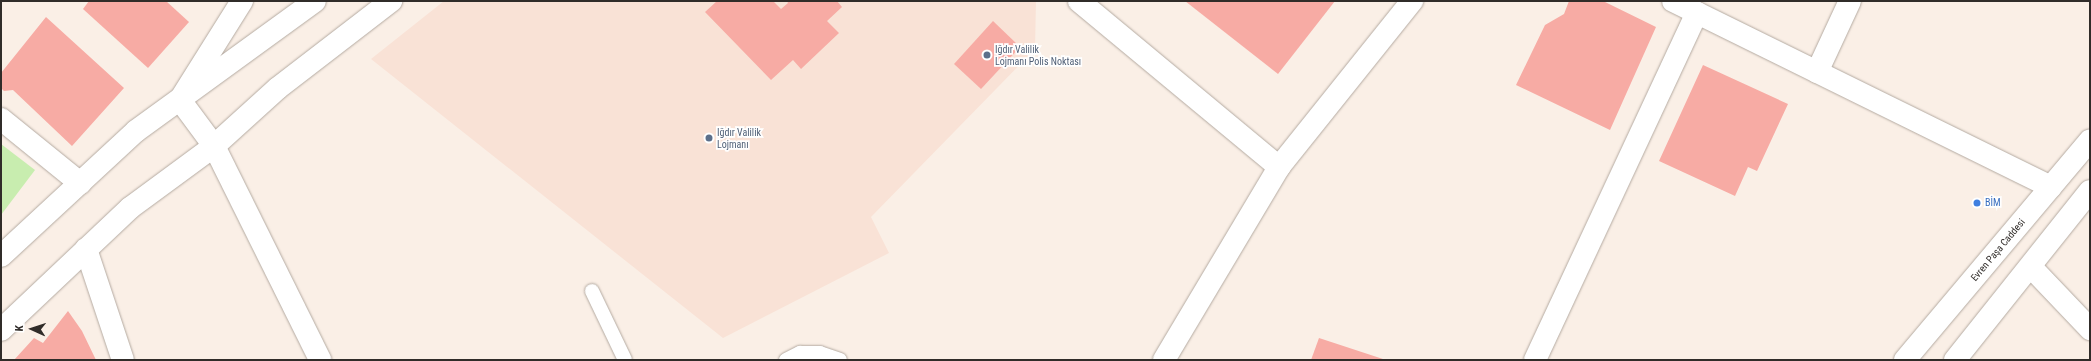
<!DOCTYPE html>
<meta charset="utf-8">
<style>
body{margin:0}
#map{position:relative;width:2091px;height:361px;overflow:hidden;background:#faefe6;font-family:"Roboto Condensed",sans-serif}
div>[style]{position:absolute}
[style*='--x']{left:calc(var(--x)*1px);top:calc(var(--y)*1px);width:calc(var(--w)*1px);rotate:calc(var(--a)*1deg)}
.commercial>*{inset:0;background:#f9e2d6}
.green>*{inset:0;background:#c8edaf}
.building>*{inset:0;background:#f7aba4}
.roads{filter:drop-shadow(0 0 1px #b4aaa1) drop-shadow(0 0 1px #b4aaa1)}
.lane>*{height:14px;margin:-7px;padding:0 7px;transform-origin:7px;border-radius:7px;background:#fff}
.street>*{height:22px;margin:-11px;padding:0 11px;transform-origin:11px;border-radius:11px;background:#fff}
.secondary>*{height:22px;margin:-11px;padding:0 11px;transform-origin:11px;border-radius:11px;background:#fff}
.highway>*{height:22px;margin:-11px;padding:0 11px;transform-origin:11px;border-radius:11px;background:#fff}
.dots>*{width:11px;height:11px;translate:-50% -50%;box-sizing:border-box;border:2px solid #fff;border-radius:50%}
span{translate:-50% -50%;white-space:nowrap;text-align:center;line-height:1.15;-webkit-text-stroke:3.5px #fff;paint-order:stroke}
.service-label{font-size:10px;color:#4e5e75}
.left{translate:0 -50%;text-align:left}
.shop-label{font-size:10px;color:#366cbe}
.street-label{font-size:10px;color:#302c29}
.frame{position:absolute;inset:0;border:2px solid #302c29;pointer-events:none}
.north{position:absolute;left:12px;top:309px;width:40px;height:40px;-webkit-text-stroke:3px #fff;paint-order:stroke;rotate:273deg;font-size:11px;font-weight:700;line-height:16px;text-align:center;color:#302c29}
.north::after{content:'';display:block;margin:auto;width:14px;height:18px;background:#302c29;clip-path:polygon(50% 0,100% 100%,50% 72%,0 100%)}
</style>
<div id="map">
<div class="commercial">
<i style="clip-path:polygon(444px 1px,1036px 1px,1035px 49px,871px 217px,889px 253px,723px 338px,371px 59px)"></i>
</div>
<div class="green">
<i style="clip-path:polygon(1px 144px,35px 170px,1px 215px)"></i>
</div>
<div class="building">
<i style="clip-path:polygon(89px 1px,166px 1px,189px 22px,148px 68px,83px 9px)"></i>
<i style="clip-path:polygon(717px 1px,773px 1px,781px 9px,788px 3px,787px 1px,837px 1px,842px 7px,827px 21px,839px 33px,801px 69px,793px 60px,771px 80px,705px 12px)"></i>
<i style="clip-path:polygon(1185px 1px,1335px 1px,1278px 74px)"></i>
<i style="clip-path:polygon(1569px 1px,1603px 1px,1656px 27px,1610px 130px,1516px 85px,1545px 25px,1564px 14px)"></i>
<i style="clip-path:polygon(46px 17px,124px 88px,72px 146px,13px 90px,4px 91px,1px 88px,1px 73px)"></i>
<i style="clip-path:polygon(993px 21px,1020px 47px,981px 89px,954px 64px)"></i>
<i style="clip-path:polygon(1703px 65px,1788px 104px,1757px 171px,1748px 167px,1735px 196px,1659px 161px)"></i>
<i style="clip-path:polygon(68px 311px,82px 331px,96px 360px,14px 360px,34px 338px,43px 343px)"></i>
<i style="clip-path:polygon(1319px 338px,1386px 360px,1311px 360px)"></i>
</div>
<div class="roads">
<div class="lane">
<i style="--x:592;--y:291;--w:76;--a:64.4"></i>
<i style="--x:786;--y:360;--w:16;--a:-27"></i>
<i style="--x:800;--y:353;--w:20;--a:0"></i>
<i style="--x:820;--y:353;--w:21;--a:19"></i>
</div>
<div class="street">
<i style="--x:242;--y:1;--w:117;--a:122.1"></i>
<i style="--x:180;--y:100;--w:57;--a:53.5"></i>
<i style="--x:214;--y:146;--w:239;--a:63.6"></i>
<i style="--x:1079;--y:1;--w:260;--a:39.7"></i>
<i style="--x:1673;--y:1;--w:421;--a:26.2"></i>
<i style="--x:1817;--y:72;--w:78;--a:-65.1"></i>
<i style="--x:1;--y:119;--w:102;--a:39"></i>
<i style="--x:86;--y:249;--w:117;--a:71.6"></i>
<i style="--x:2031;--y:267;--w:86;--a:46.4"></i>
<i style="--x:1164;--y:360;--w:225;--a:-59.2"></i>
<i style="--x:1279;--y:167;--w:213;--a:-51.3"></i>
<i style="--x:1535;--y:360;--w:383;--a:-65"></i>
</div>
<div class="secondary">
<i style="--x:1;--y:256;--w:184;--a:-42.8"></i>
<i style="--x:136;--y:131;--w:221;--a:-36"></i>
<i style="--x:1;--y:330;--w:178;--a:-43.4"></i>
<i style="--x:130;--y:208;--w:104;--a:-36.4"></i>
<i style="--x:214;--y:146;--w:86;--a:-42.2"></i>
<i style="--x:278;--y:88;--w:143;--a:-37.6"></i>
</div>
<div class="highway">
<i style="--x:1905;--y:360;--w:287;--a:-49.9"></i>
<i style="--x:1955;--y:360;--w:216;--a:-51.4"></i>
</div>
</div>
<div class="dots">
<i style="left:987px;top:55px;background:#5c6f8a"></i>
<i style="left:709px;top:138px;background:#5c6f8a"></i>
<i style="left:1977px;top:203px;background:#3f7fe0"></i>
</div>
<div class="service-label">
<span class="left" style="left:995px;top:55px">Iğdır Valilik<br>Lojmanı Polis Noktası</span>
<span class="left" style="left:717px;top:138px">Iğdır Valilik<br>Lojmanı</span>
</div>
<div class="shop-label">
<span class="left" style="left:1985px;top:203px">BİM</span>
</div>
<div class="street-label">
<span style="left:1998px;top:250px;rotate:-50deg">Evren Paşa Caddesi</span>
</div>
<div class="frame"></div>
<div class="north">K</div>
</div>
